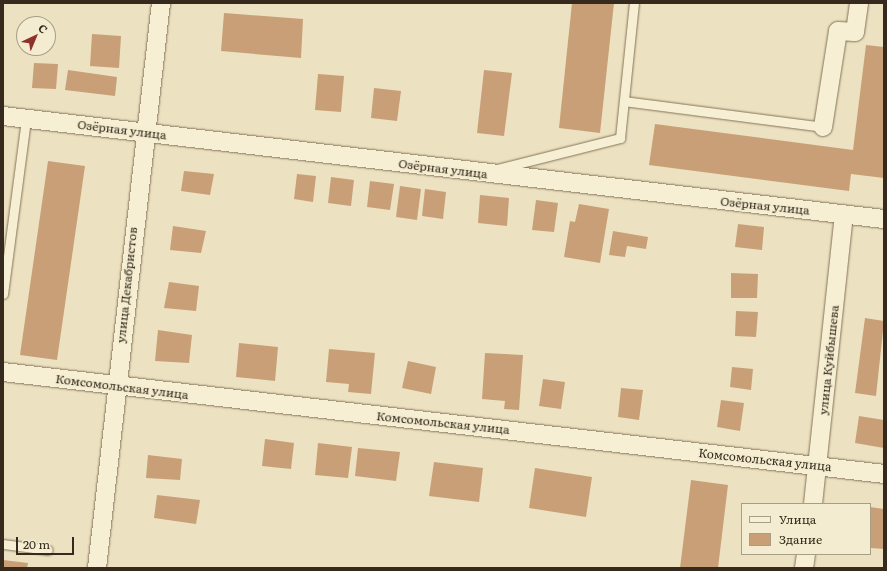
<!DOCTYPE html>
<meta charset="utf-8">
<style>
body{margin:0}
#map{position:relative;width:887px;height:571px;overflow:hidden;background:#ece2c1;font-family:Literata,serif}
div>[style]{position:absolute}
[style*='--x']{left:calc(var(--x)*1px);top:calc(var(--y)*1px);width:calc(var(--w)*1px);rotate:calc(var(--a)*1deg)}
.building>*{inset:0;background:#c99f78}
.roads{filter:drop-shadow(0 0 1px #857359) drop-shadow(0 0 1px #857359)}
.lane>*{height:9px;margin:-4.5px;padding:0 4.5px;transform-origin:4.5px;border-radius:4.5px;background:#f7efd3}
.street>*{height:18px;margin:-9px;padding:0 9px;transform-origin:9px;border-radius:9px;background:#f7efd3}
span{translate:-50% -50%;white-space:nowrap;text-align:center;line-height:1.15;-webkit-text-stroke:3.5px #f4ecd0;paint-order:stroke}
.street-label{font-size:12px;color:#352a1d}
.frame{position:absolute;inset:0;border:4px solid #352a1d;pointer-events:none}
.legend{position:absolute;left:741px;top:503px;width:130px;height:52px;box-sizing:border-box;background:#f4ecd0;border:1px solid #a89e88;margin:0;padding:5px 7px;list-style:none;font-size:12px;color:#352a1d}
.legend li{display:flex;align-items:center;gap:8px;height:20px}
.legend b{width:20px;border:1px solid #a89e88}
.north{position:absolute;left:16px;top:16px;width:40px;height:40px;box-sizing:border-box;background:#f4ecd0;border:1px solid #a89e88;border-radius:50%;rotate:44deg;font-size:11px;font-weight:700;line-height:16px;text-align:center;color:#352a1d}
.north::after{content:'';display:block;margin:auto;width:14px;height:18px;background:#91312b;clip-path:polygon(50% 0,100% 100%,50% 72%,0 100%)}
.scale{position:absolute;left:16px;top:537px;width:58px;height:18px;box-sizing:border-box;border:2px solid #352a1d;border-top:0;padding-left:5px;font-size:12px;line-height:14px;white-space:nowrap;color:#352a1d;-webkit-text-stroke:3px #f4ecd0;paint-order:stroke}
</style>
<div id="map">
<div class="building">
<i style="clip-path:polygon(572px 3px,614px 3px,600px 133px,559px 128px)"></i>
<i style="clip-path:polygon(224px 13px,303px 19px,301px 58px,221px 51px)"></i>
<i style="clip-path:polygon(92px 34px,121px 36px,119px 68px,90px 66px)"></i>
<i style="clip-path:polygon(866px 45px,884px 47px,884px 178px,851px 174px,849px 191px,649px 165px,655px 124px,853px 150px)"></i>
<i style="clip-path:polygon(34px 63px,58px 64px,56px 89px,32px 88px)"></i>
<i style="clip-path:polygon(68px 70px,117px 77px,115px 96px,65px 90px)"></i>
<i style="clip-path:polygon(484px 70px,512px 73px,504px 136px,477px 133px)"></i>
<i style="clip-path:polygon(318px 74px,344px 76px,341px 112px,315px 110px)"></i>
<i style="clip-path:polygon(374px 88px,401px 91px,397px 121px,371px 118px)"></i>
<i style="clip-path:polygon(48px 161px,85px 166px,57px 360px,20px 355px)"></i>
<i style="clip-path:polygon(184px 171px,214px 174px,210px 195px,181px 191px)"></i>
<i style="clip-path:polygon(297px 174px,316px 176px,313px 202px,294px 199px)"></i>
<i style="clip-path:polygon(331px 177px,354px 180px,351px 206px,328px 203px)"></i>
<i style="clip-path:polygon(370px 181px,394px 184px,390px 210px,367px 207px)"></i>
<i style="clip-path:polygon(400px 186px,421px 189px,417px 220px,396px 217px)"></i>
<i style="clip-path:polygon(425px 189px,446px 192px,443px 219px,422px 216px)"></i>
<i style="clip-path:polygon(480px 195px,509px 198px,507px 226px,478px 223px)"></i>
<i style="clip-path:polygon(536px 200px,558px 203px,554px 232px,532px 230px)"></i>
<i style="clip-path:polygon(579px 204px,609px 209px,600px 263px,564px 257px,570px 221px,575px 222px)"></i>
<i style="clip-path:polygon(738px 224px,764px 227px,762px 250px,735px 247px)"></i>
<i style="clip-path:polygon(173px 226px,206px 231px,201px 253px,170px 250px)"></i>
<i style="clip-path:polygon(613px 231px,648px 237px,646px 249px,627px 246px,625px 257px,609px 255px)"></i>
<i style="clip-path:polygon(731px 273px,758px 274px,757px 298px,731px 298px)"></i>
<i style="clip-path:polygon(169px 282px,199px 286px,196px 311px,164px 308px)"></i>
<i style="clip-path:polygon(736px 311px,758px 312px,756px 337px,735px 336px)"></i>
<i style="clip-path:polygon(865px 318px,884px 321px,876px 396px,855px 393px)"></i>
<i style="clip-path:polygon(158px 330px,192px 335px,189px 363px,155px 361px)"></i>
<i style="clip-path:polygon(239px 343px,278px 347px,275px 381px,236px 377px)"></i>
<i style="clip-path:polygon(329px 349px,375px 353px,371px 394px,348px 392px,349px 384px,326px 382px)"></i>
<i style="clip-path:polygon(485px 353px,523px 355px,519px 410px,504px 409px,505px 401px,482px 399px)"></i>
<i style="clip-path:polygon(408px 361px,436px 367px,431px 394px,402px 388px)"></i>
<i style="clip-path:polygon(732px 367px,753px 369px,751px 390px,730px 387px)"></i>
<i style="clip-path:polygon(543px 379px,565px 382px,561px 409px,539px 406px)"></i>
<i style="clip-path:polygon(621px 388px,643px 390px,639px 420px,618px 417px)"></i>
<i style="clip-path:polygon(721px 400px,744px 403px,740px 431px,717px 427px)"></i>
<i style="clip-path:polygon(859px 416px,884px 420px,884px 448px,855px 443px)"></i>
<i style="clip-path:polygon(265px 439px,294px 443px,291px 469px,262px 466px)"></i>
<i style="clip-path:polygon(318px 443px,352px 447px,348px 478px,315px 475px)"></i>
<i style="clip-path:polygon(358px 448px,400px 452px,396px 481px,355px 476px)"></i>
<i style="clip-path:polygon(148px 455px,182px 459px,180px 480px,146px 478px)"></i>
<i style="clip-path:polygon(434px 462px,483px 468px,479px 502px,429px 496px)"></i>
<i style="clip-path:polygon(535px 468px,592px 477px,586px 517px,529px 508px)"></i>
<i style="clip-path:polygon(691px 480px,728px 485px,718px 568px,680px 568px)"></i>
<i style="clip-path:polygon(157px 495px,200px 500px,196px 524px,154px 518px)"></i>
<i style="clip-path:polygon(870px 507px,884px 509px,884px 549px,870px 548px)"></i>
<i style="clip-path:polygon(3px 560px,28px 563px,27px 568px,3px 568px)"></i>
</div>
<div class="roads">
<div class="lane">
<i style="--x:624;--y:101;--w:201;--a:7.4"></i>
<i style="--x:497;--y:169;--w:127;--a:-14.1"></i>
<i style="--x:620;--y:138;--w:136;--a:-84.1"></i>
<i style="--x:3;--y:294;--w:177;--a:-82.5"></i>
<i style="--x:3;--y:544;--w:45;--a:7.6"></i>
</div>
<div class="street">
<i style="--x:3;--y:116;--w:887;--a:6.67"></i>
<i style="--x:823;--y:127;--w:97;--a:-81.1"></i>
<i style="--x:838;--y:31;--w:17;--a:3"></i>
<i style="--x:855;--y:32;--w:29;--a:-82"></i>
<i style="--x:3;--y:372;--w:887;--a:6.6"></i>
<i style="--x:813;--y:504;--w:291;--a:-83.9"></i>
<i style="--x:97;--y:568;--w:569;--a:-83.54"></i>
<i style="--x:804;--y:568;--w:14;--a:-82"></i>
</div>
</div>
<div class="street-label">
<span style="left:122px;top:130px;rotate:7deg">Озёрная улица</span>
<span style="left:443px;top:169px;rotate:7deg">Озёрная улица</span>
<span style="left:765px;top:206px;rotate:6deg">Озёрная улица</span>
<span style="left:127px;top:285px;rotate:-84deg">улица Декабристов</span>
<span style="left:829px;top:360px;rotate:-84deg">улица Куйбышева</span>
<span style="left:122px;top:387px;rotate:7deg">Комсомольская улица</span>
<span style="left:443px;top:423px;rotate:6deg">Комсомольская улица</span>
<span style="left:765px;top:460px;rotate:6deg">Комсомольская улица</span>
</div>
<div class="frame"></div>
<ul class="legend">
<li><b style="height:5px;background:#f7efd3"></b>Улица</li>
<li><b style="height:11px;background:#c99f78"></b>Здание</li>
</ul>
<div class="north">С</div>
<div class="scale">20 m</div>
</div>
